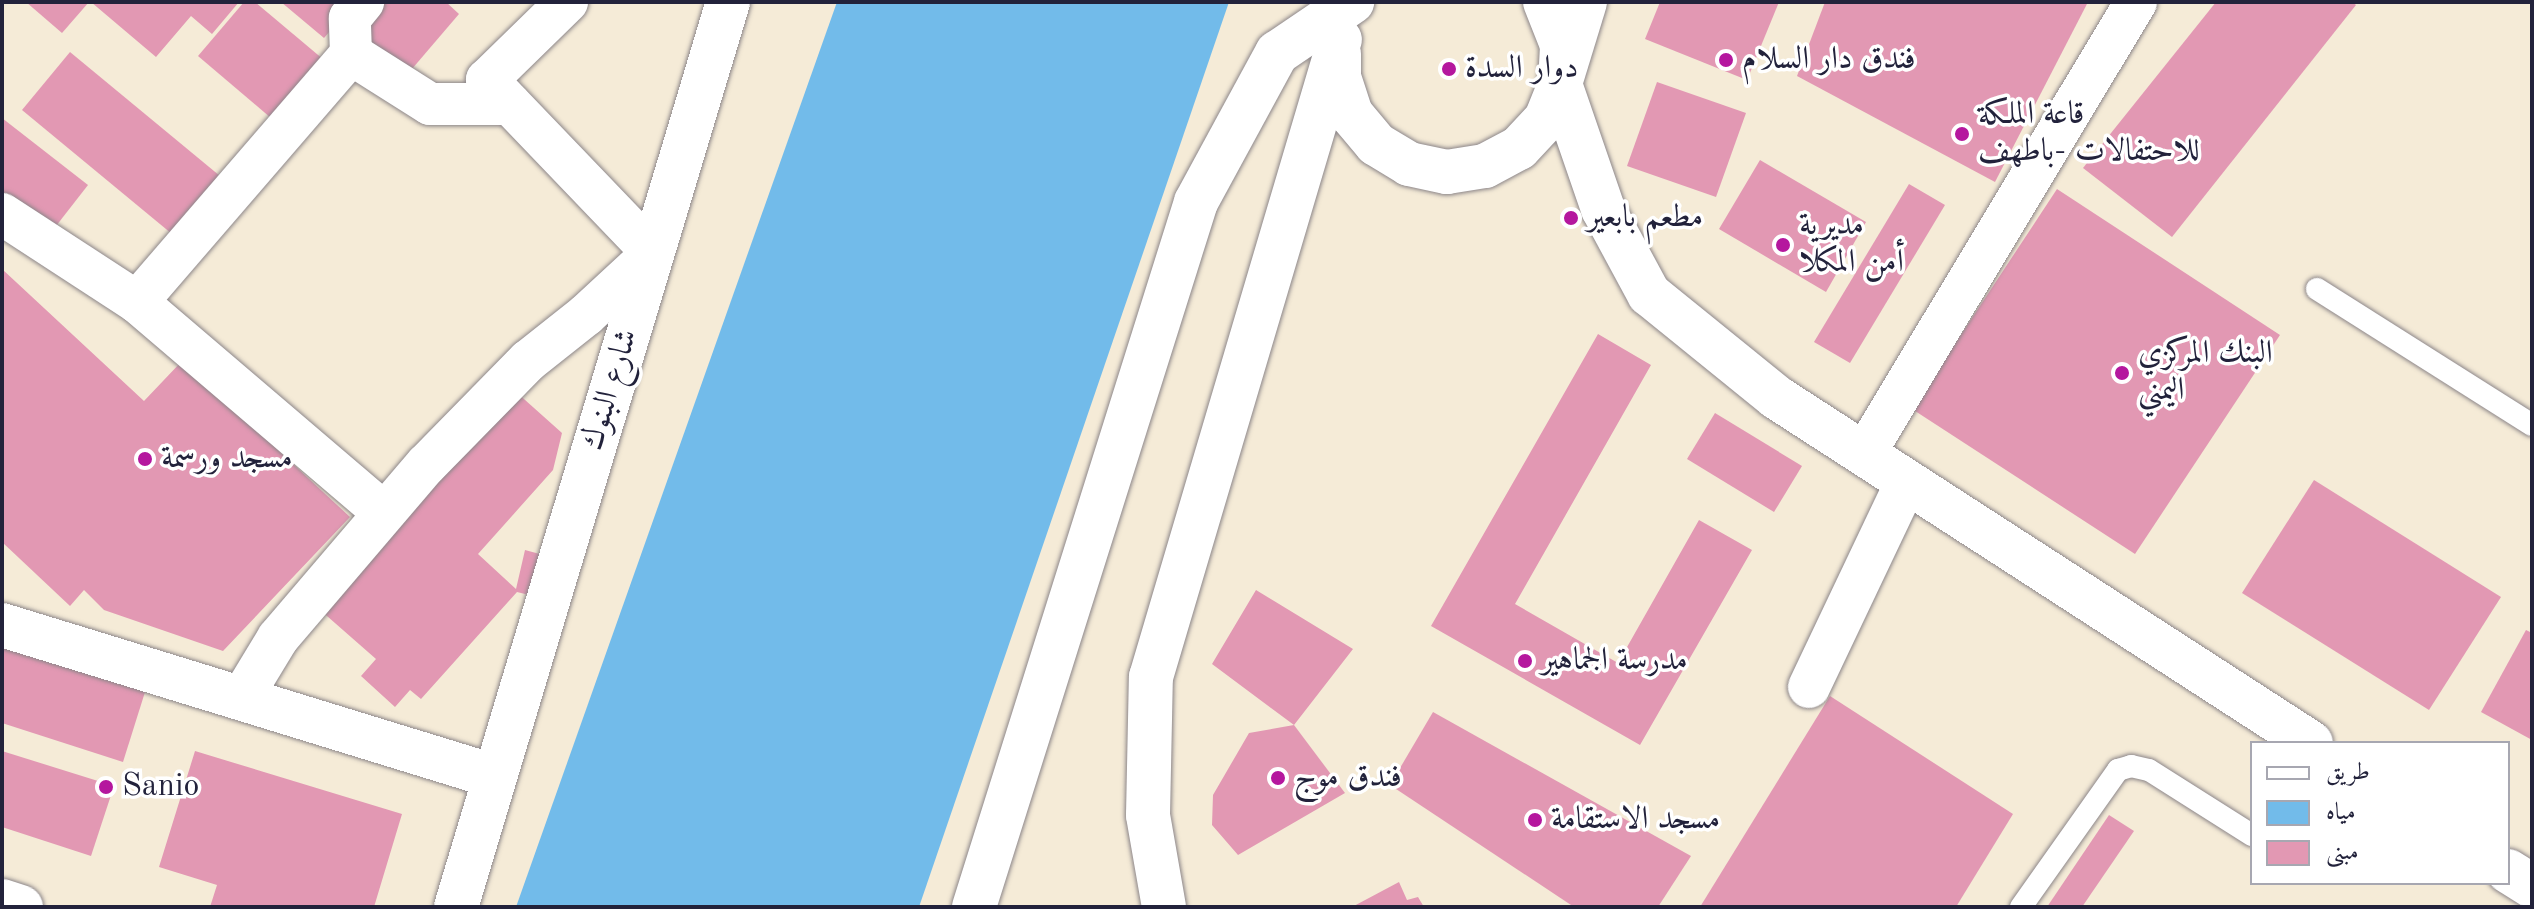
<!DOCTYPE html>
<meta charset="utf-8">
<style>
body{margin:0}
#map{position:relative;width:2534px;height:909px;overflow:hidden;background:#f5ebd7;font-family:"Old Standard TT",Amiri,serif}
div>[style]{position:absolute}
[style*='--x']{left:calc(var(--x)*1px);top:calc(var(--y)*1px);width:calc(var(--w)*1px);rotate:calc(var(--a)*1deg)}
.water>*{inset:0;background:#72bbea}
.building>*{inset:0;background:#e298b3}
.roads{filter:drop-shadow(0 0 2px #8c8689) drop-shadow(0 0 2px #8c8689)}
.lane>*{height:22px;margin:-11px;padding:0 11px;transform-origin:11px;border-radius:11px;background:#fff}
.street>*{height:42px;margin:-21px;padding:0 21px;transform-origin:21px;border-radius:21px;background:#fff}
.secondary>*{height:44px;margin:-22px;padding:0 22px;transform-origin:22px;border-radius:22px;background:#fff}
.highway>*{height:44px;margin:-22px;padding:0 22px;transform-origin:22px;border-radius:22px;background:#fff}
.dots>*{width:22px;height:22px;translate:-50% -50%;box-sizing:border-box;border:4px solid #fff;border-radius:50%}
span{translate:-50% -50%;white-space:nowrap;text-align:center;line-height:1.15;-webkit-text-stroke:7px #fff;paint-order:stroke}
.poi-label{font-size:32px;color:#22223b}
.left{translate:0 -50%;text-align:left}
.street-label{font-size:32px;color:#22223b}
.frame{position:absolute;inset:0;border:4px solid #22223b;pointer-events:none}
.legend{position:absolute;left:2250px;top:741px;width:260px;height:144px;box-sizing:border-box;background:#fff;border:2px solid #a7a7b1;margin:0;padding:10px 14px;list-style:none;font-size:24px;color:#22223b}
.legend li{display:flex;align-items:center;gap:16px;height:40px}
.legend b{width:40px;border:2px solid #a7a7b1}
</style>
<div id="map">
<div class="water">
<i style="clip-path:polygon(837px 2px,1229px 2px,919px 907px,516px 907px)"></i>
</div>
<div class="building">
<i style="clip-path:polygon(26px 2px,89px 2px,62px 33px)"></i>
<i style="clip-path:polygon(91px 2px,239px 2px,212px 34px,191px 16px,156px 57px)"></i>
<i style="clip-path:polygon(244px 2px,255px 2px,330px 65px,278px 124px,198px 56px)"></i>
<i style="clip-path:polygon(281px 2px,355px 2px,324px 38px)"></i>
<i style="clip-path:polygon(368px 2px,446px 2px,459px 14px,394px 90px,336px 40px)"></i>
<i style="clip-path:polygon(1660px 2px,1779px 2px,1747px 80px,1645px 39px)"></i>
<i style="clip-path:polygon(1825px 2px,2088px 2px,1995px 182px,1797px 76px)"></i>
<i style="clip-path:polygon(2216px 2px,2352px 2px,2356px 5px,2172px 237px,2083px 168px)"></i>
<i style="clip-path:polygon(70px 52px,220px 176px,172px 234px,22px 110px)"></i>
<i style="clip-path:polygon(1657px 82px,1746px 113px,1716px 197px,1627px 166px)"></i>
<i style="clip-path:polygon(2px 118px,88px 185px,35px 253px,2px 227px)"></i>
<i style="clip-path:polygon(1760px 160px,1866px 222px,1826px 292px,1719px 229px)"></i>
<i style="clip-path:polygon(1909px 184px,1945px 205px,1850px 363px,1814px 342px)"></i>
<i style="clip-path:polygon(2057px 189px,2280px 335px,2135px 554px,1912px 409px)"></i>
<i style="clip-path:polygon(2px 269px,144px 401px,182px 361px,350px 517px,223px 651px,104px 610px,84px 590px,70px 606px,2px 542px)"></i>
<i style="clip-path:polygon(1598px 334px,1651px 365px,1515px 604px,1618px 663px,1699px 520px,1752px 550px,1640px 745px,1431px 626px)"></i>
<i style="clip-path:polygon(515px 391px,562px 433px,553px 470px,478px 554px,516px 589px,525px 550px,547px 556px,537px 597px,517px 592px,421px 699px,410px 690px,395px 707px,361px 676px,376px 659px,319px 609px)"></i>
<i style="clip-path:polygon(1715px 413px,1802px 466px,1774px 512px,1687px 459px)"></i>
<i style="clip-path:polygon(2314px 480px,2501px 597px,2429px 710px,2242px 593px)"></i>
<i style="clip-path:polygon(1256px 590px,1353px 649px,1294px 725px,1345px 793px,1238px 855px,1212px 825px,1213px 795px,1249px 733px,1294px 725px,1212px 664px)"></i>
<i style="clip-path:polygon(2526px 630px,2532px 633px,2532px 740px,2481px 712px)"></i>
<i style="clip-path:polygon(2px 646px,145px 692px,123px 762px,2px 723px)"></i>
<i style="clip-path:polygon(1830px 696px,2013px 814px,1956px 907px,1700px 907px)"></i>
<i style="clip-path:polygon(1433px 712px,1691px 856px,1658px 907px,1574px 907px,1390px 785px)"></i>
<i style="clip-path:polygon(2px 751px,114px 786px,91px 856px,2px 827px)"></i>
<i style="clip-path:polygon(195px 751px,402px 814px,374px 907px,210px 907px,217px 885px,159px 867px)"></i>
<i style="clip-path:polygon(2109px 815px,2134px 831px,2082px 907px,2047px 907px)"></i>
<i style="clip-path:polygon(1399px 882px,1407px 900px,1418px 897px,1424px 907px,1352px 907px)"></i>
</div>
<div class="roads">
<div class="lane">
<i style="--x:2317;--y:289;--w:254;--a:32.3"></i>
<i style="--x:2021;--y:907;--w:168;--a:-54.7"></i>
<i style="--x:2118;--y:770;--w:14;--a:-17"></i>
<i style="--x:2131;--y:766;--w:18;--a:13"></i>
<i style="--x:2149;--y:770;--w:122;--a:32.3"></i>
</div>
<div class="street">
<i style="--x:351;--y:54;--w:36;--a:-92"></i>
<i style="--x:350;--y:18;--w:21;--a:-51"></i>
<i style="--x:2;--y:214;--w:161;--a:33.1"></i>
<i style="--x:1865;--y:453;--w:526;--a:-59"></i>
<i style="--x:383;--y:512;--w:323;--a:-139.5"></i>
<i style="--x:137;--y:302;--w:328;--a:-49.2"></i>
<i style="--x:351;--y:54;--w:93;--a:32.3"></i>
<i style="--x:430;--y:104;--w:80;--a:0"></i>
<i style="--x:1809;--y:687;--w:228;--a:-64.6"></i>
<i style="--x:241;--y:699;--w:71;--a:-58.8"></i>
<i style="--x:278;--y:638;--w:228;--a:-49.5"></i>
<i style="--x:426;--y:465;--w:146;--a:-45.6"></i>
<i style="--x:528;--y:361;--w:74;--a:-38.4"></i>
<i style="--x:586;--y:315;--w:91;--a:-42.8"></i>
<i style="--x:653;--y:253;--w:240;--a:-133.8"></i>
<i style="--x:487;--y:80;--w:112;--a:-44.3"></i>
</div>
<div class="secondary">
<i style="--x:2;--y:625;--w:514;--a:17.09"></i>
<i style="--x:456;--y:907;--w:945;--a:-73.27"></i>
</div>
<div class="highway">
<i style="--x:1585;--y:2;--w:86;--a:107"></i>
<i style="--x:1560;--y:84;--w:132;--a:71"></i>
<i style="--x:1603;--y:209;--w:97;--a:61.6"></i>
<i style="--x:1649;--y:294;--w:164;--a:39"></i>
<i style="--x:1776;--y:397;--w:637;--a:32.89"></i>
<i style="--x:1339;--y:54;--w:23;--a:90"></i>
<i style="--x:1339;--y:77;--w:39;--a:72"></i>
<i style="--x:1351;--y:114;--w:39;--a:50"></i>
<i style="--x:1376;--y:144;--w:39;--a:31"></i>
<i style="--x:1409;--y:164;--w:39;--a:12"></i>
<i style="--x:1447;--y:172;--w:38;--a:-9"></i>
<i style="--x:1485;--y:166;--w:38;--a:-28"></i>
<i style="--x:1519;--y:148;--w:40;--a:-47"></i>
<i style="--x:1546;--y:119;--w:38;--a:-68"></i>
<i style="--x:1560;--y:84;--w:39;--a:-87"></i>
<i style="--x:1562;--y:45;--w:46;--a:-111.6"></i>
<i style="--x:2508;--y:871;--w:28;--a:32"></i>
<i style="--x:2;--y:901;--w:20;--a:18"></i>
<i style="--x:974;--y:907;--w:739;--a:-72.52"></i>
<i style="--x:1196;--y:202;--w:170;--a:-61.5"></i>
<i style="--x:1277;--y:53;--w:91;--a:-34.2"></i>
<i style="--x:1164;--y:907;--w:93;--a:-99.9"></i>
<i style="--x:1148;--y:815;--w:138;--a:-88.8"></i>
<i style="--x:1151;--y:677;--w:665;--a:-73.5"></i>
</div>
</div>
<div class="dots">
<i style="left:1726px;top:60px;background:#b5179e"></i>
<i style="left:1449px;top:69px;background:#b5179e"></i>
<i style="left:1962px;top:134px;background:#b5179e"></i>
<i style="left:1571px;top:218px;background:#b5179e"></i>
<i style="left:1783px;top:245px;background:#b5179e"></i>
<i style="left:2122px;top:373px;background:#b5179e"></i>
<i style="left:145px;top:459px;background:#b5179e"></i>
<i style="left:1525px;top:661px;background:#b5179e"></i>
<i style="left:1278px;top:778px;background:#b5179e"></i>
<i style="left:106px;top:787px;background:#b5179e"></i>
<i style="left:1535px;top:820px;background:#b5179e"></i>
</div>
<div class="poi-label">
<span class="left" style="left:1742px;top:60px">فندق دار السلام</span>
<span class="left" style="left:1465px;top:69px">دوار السدة</span>
<span class="left" style="left:1978px;top:134px">قاعة الملكة<br>للاحتفالات -باطهف</span>
<span class="left" style="left:1587px;top:218px">مطعم بابعير</span>
<span class="left" style="left:1799px;top:245px">مديرية<br>أمن المكلا</span>
<span class="left" style="left:2138px;top:373px">البنك المركزي<br>اليمني</span>
<span class="left" style="left:161px;top:459px">مسجد ورسمة</span>
<span class="left" style="left:1541px;top:661px">مدرسة الجماهير</span>
<span class="left" style="left:1294px;top:778px">فندق موج</span>
<span class="left" style="left:122px;top:787px">Sanio</span>
<span class="left" style="left:1551px;top:820px">مسجد الاستقامة</span>
</div>
<div class="street-label">
<span style="left:611px;top:390px;rotate:-73deg">شارع البنوك</span>
</div>
<div class="frame"></div>
<ul class="legend">
<li><b style="height:10px;background:#fff"></b>طريق</li>
<li><b style="height:22px;background:#72bbea"></b>مياه</li>
<li><b style="height:22px;background:#e298b3"></b>مبنى</li>
</ul>
</div>
